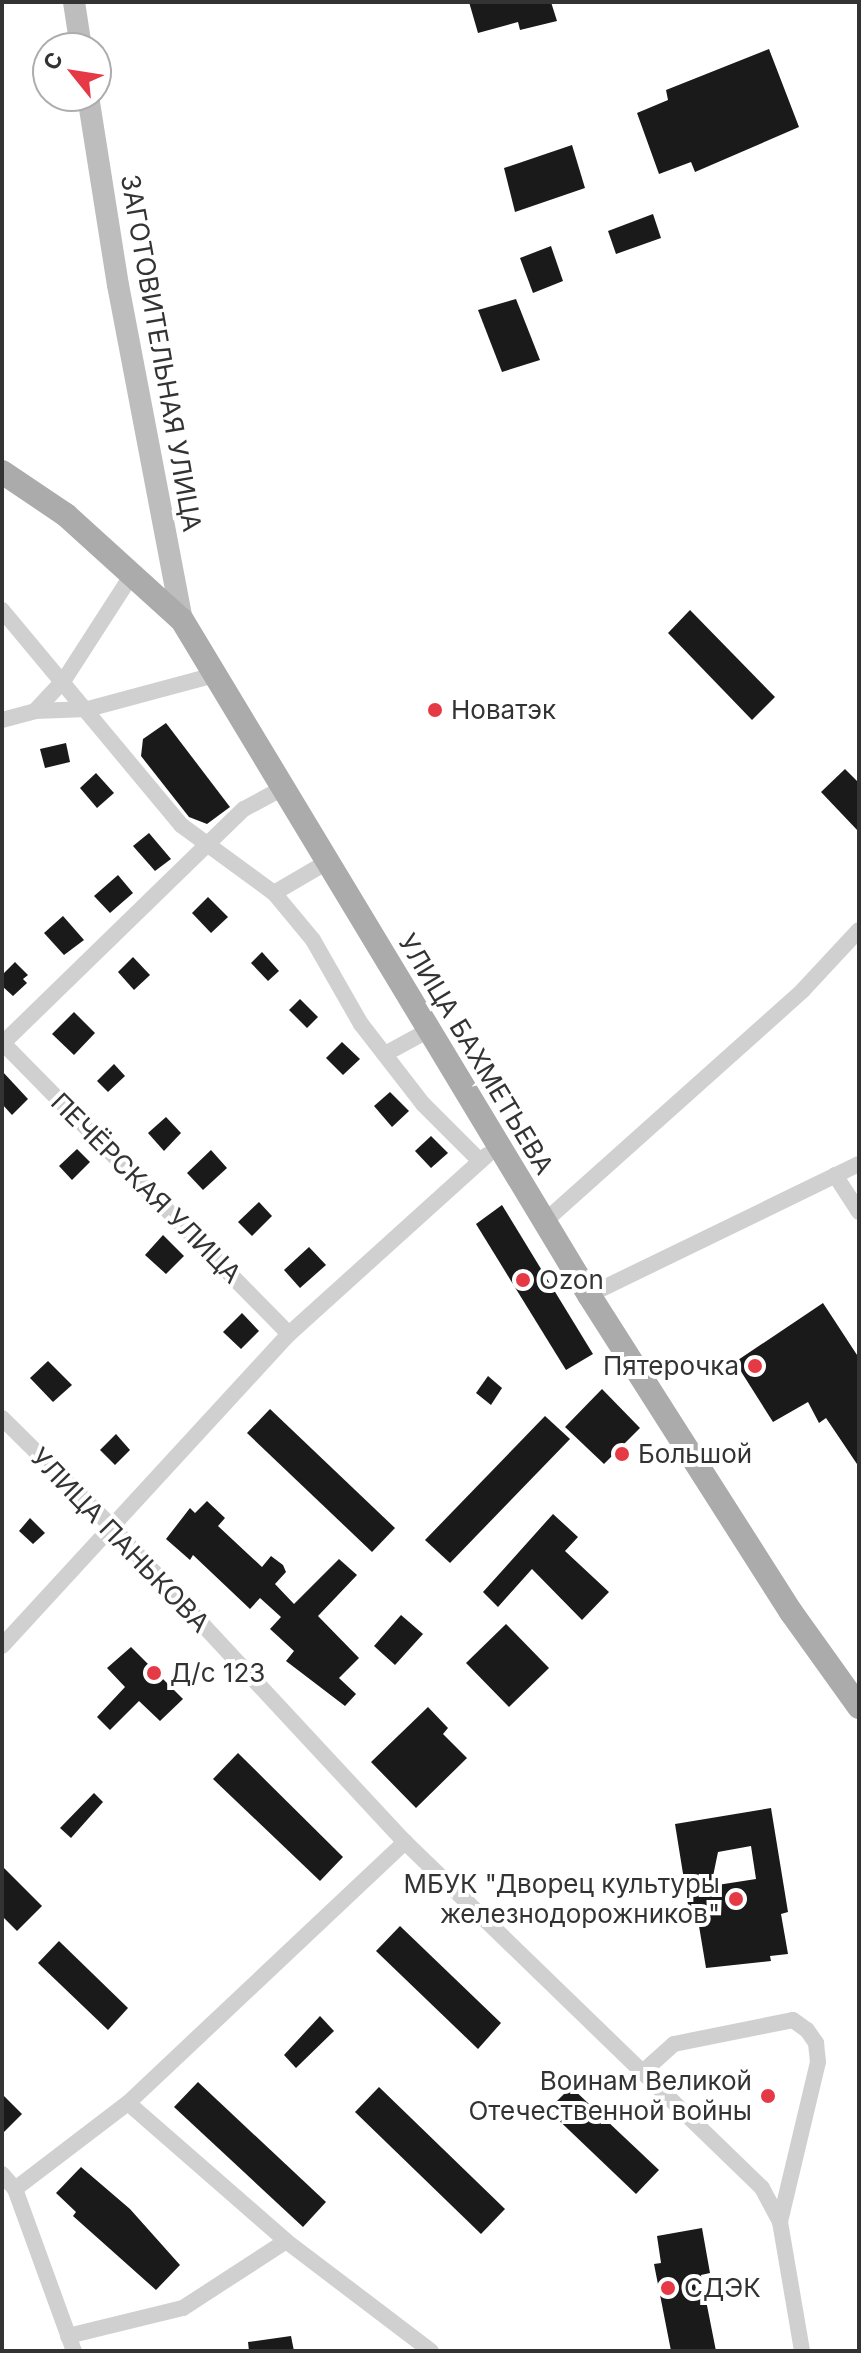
<!DOCTYPE html>
<meta charset="utf-8">
<style>
body{margin:0}
#map{position:relative;width:861px;height:2353px;overflow:hidden;background:#fff;font-family:Inter,sans-serif}
div>[style]{position:absolute}
[style*='--x']{left:calc(var(--x)*1px);top:calc(var(--y)*1px);width:calc(var(--w)*1px);rotate:calc(var(--a)*1deg)}
.building>*{inset:0;background:#1a1a1a}
.minor>*{height:16px;margin:-8px;padding:0 8px;transform-origin:8px;border-radius:8px;background:#d0d0d0}
.secondary>*{height:22px;margin:-11px;padding:0 11px;transform-origin:11px;border-radius:11px;background:#bdbdbd}
.primary>*{height:24px;margin:-12px;padding:0 12px;transform-origin:12px;border-radius:12px;background:#ababab}
.dots>*{width:22px;height:22px;translate:-50% -50%;box-sizing:border-box;border:4px solid #fff;border-radius:50%}
span{translate:-50% -50%;white-space:nowrap;text-align:center;line-height:1.15;-webkit-text-stroke:8px #fff;paint-order:stroke}
.street-label{font-size:26px;color:#333}
.poi-label{font-size:26px;color:#333}
.left{translate:0 -50%;text-align:left}
.right{translate:-100% -50%;text-align:right}
.frame{position:absolute;inset:0;border:4px solid #333;pointer-events:none}
.north{position:absolute;left:32px;top:32px;width:80px;height:80px;box-sizing:border-box;background:#fff;border:2px solid #adadad;border-radius:50%;rotate:300deg;font-size:22px;font-weight:700;line-height:32px;text-align:center;color:#333}
.north::after{content:'';display:block;margin:auto;width:28px;height:36px;background:#e63946;clip-path:polygon(50% 0,100% 100%,50% 72%,0 100%)}
</style>
<div id="map">
<div class="building">
<i style="clip-path:polygon(469px 2px,551px 2px,557px 21px,520px 30px,518px 22px,478px 33px)"></i>
<i style="clip-path:polygon(769px 49px,799px 127px,695px 172px,691px 162px,659px 174px,637px 113px,668px 100px,666px 90px)"></i>
<i style="clip-path:polygon(572px 145px,585px 188px,515px 212px,504px 168px)"></i>
<i style="clip-path:polygon(653px 214px,661px 238px,616px 254px,608px 231px)"></i>
<i style="clip-path:polygon(551px 246px,563px 281px,533px 293px,520px 258px)"></i>
<i style="clip-path:polygon(516px 299px,540px 360px,502px 372px,478px 310px)"></i>
<i style="clip-path:polygon(690px 610px,775px 697px,752px 720px,668px 633px)"></i>
<i style="clip-path:polygon(166px 723px,230px 807px,207px 824px,189px 817px,141px 756px,143px 739px)"></i>
<i style="clip-path:polygon(66px 743px,70px 762px,45px 768px,40px 749px)"></i>
<i style="clip-path:polygon(845px 769px,859px 783px,859px 832px,821px 792px)"></i>
<i style="clip-path:polygon(96px 773px,114px 793px,97px 808px,80px 788px)"></i>
<i style="clip-path:polygon(149px 833px,171px 859px,155px 871px,133px 846px)"></i>
<i style="clip-path:polygon(118px 875px,133px 893px,110px 913px,94px 896px)"></i>
<i style="clip-path:polygon(208px 897px,228px 917px,211px 933px,192px 913px)"></i>
<i style="clip-path:polygon(63px 916px,84px 940px,64px 955px,44px 933px)"></i>
<i style="clip-path:polygon(262px 952px,279px 971px,268px 981px,251px 963px)"></i>
<i style="clip-path:polygon(133px 957px,150px 975px,134px 990px,118px 972px)"></i>
<i style="clip-path:polygon(15px 962px,28px 975px,23px 979px,27px 983px,13px 996px,2px 986px,2px 975px)"></i>
<i style="clip-path:polygon(300px 999px,318px 1017px,307px 1028px,289px 1010px)"></i>
<i style="clip-path:polygon(74px 1012px,95px 1033px,74px 1055px,52px 1034px)"></i>
<i style="clip-path:polygon(342px 1042px,360px 1059px,343px 1075px,326px 1058px)"></i>
<i style="clip-path:polygon(114px 1064px,125px 1076px,108px 1092px,97px 1081px)"></i>
<i style="clip-path:polygon(2px 1071px,28px 1099px,12px 1115px,2px 1104px)"></i>
<i style="clip-path:polygon(390px 1092px,409px 1111px,392px 1127px,374px 1106px)"></i>
<i style="clip-path:polygon(166px 1117px,181px 1133px,164px 1151px,148px 1133px)"></i>
<i style="clip-path:polygon(431px 1136px,448px 1153px,431px 1168px,415px 1151px)"></i>
<i style="clip-path:polygon(77px 1149px,90px 1162px,72px 1180px,59px 1166px)"></i>
<i style="clip-path:polygon(211px 1150px,227px 1168px,203px 1190px,187px 1173px)"></i>
<i style="clip-path:polygon(259px 1202px,272px 1216px,252px 1236px,238px 1222px)"></i>
<i style="clip-path:polygon(502px 1205px,593px 1354px,566px 1370px,476px 1224px)"></i>
<i style="clip-path:polygon(163px 1235px,184px 1256px,166px 1274px,145px 1255px)"></i>
<i style="clip-path:polygon(309px 1247px,326px 1265px,300px 1288px,284px 1270px)"></i>
<i style="clip-path:polygon(823px 1303px,859px 1358px,859px 1467px,826px 1418px,819px 1423px,808px 1402px,773px 1422px,735px 1362px)"></i>
<i style="clip-path:polygon(242px 1313px,259px 1331px,241px 1349px,223px 1332px)"></i>
<i style="clip-path:polygon(48px 1361px,72px 1385px,53px 1402px,30px 1378px)"></i>
<i style="clip-path:polygon(488px 1376px,502px 1388px,491px 1405px,476px 1393px)"></i>
<i style="clip-path:polygon(602px 1389px,640px 1428px,604px 1464px,565px 1427px)"></i>
<i style="clip-path:polygon(270px 1409px,395px 1528px,372px 1552px,247px 1433px)"></i>
<i style="clip-path:polygon(545px 1416px,570px 1439px,450px 1563px,425px 1540px)"></i>
<i style="clip-path:polygon(116px 1434px,130px 1450px,115px 1465px,100px 1450px)"></i>
<i style="clip-path:polygon(207px 1501px,225px 1518px,218px 1526px,262px 1567px,271px 1556px,283px 1565px,286px 1572px,275px 1584px,294px 1604px,339px 1559px,357px 1575px,318px 1616px,359px 1658px,339px 1678px,356px 1694px,345px 1706px,286px 1661px,294px 1651px,270px 1629px,281px 1617px,260px 1598px,250px 1609px,193px 1555px,190px 1560px,166px 1539px,190px 1508px,195px 1513px)"></i>
<i style="clip-path:polygon(553px 1514px,578px 1537px,565px 1551px,609px 1592px,582px 1620px,532px 1569px,498px 1607px,483px 1592px)"></i>
<i style="clip-path:polygon(30px 1518px,45px 1533px,33px 1544px,19px 1531px)"></i>
<i style="clip-path:polygon(401px 1615px,423px 1634px,395px 1665px,374px 1646px)"></i>
<i style="clip-path:polygon(506px 1624px,549px 1668px,509px 1707px,466px 1663px)"></i>
<i style="clip-path:polygon(131px 1647px,183px 1699px,160px 1721px,139px 1701px,110px 1730px,97px 1717px,125px 1687px,107px 1668px)"></i>
<i style="clip-path:polygon(428px 1707px,448px 1728px,443px 1734px,467px 1758px,416px 1808px,371px 1762px)"></i>
<i style="clip-path:polygon(238px 1753px,343px 1857px,320px 1881px,213px 1779px)"></i>
<i style="clip-path:polygon(94px 1793px,103px 1802px,71px 1838px,60px 1828px)"></i>
<i style="clip-path:polygon(evenodd,771px 1808px,788px 1912px,781px 1914px,788px 1954px,770px 1956px,771px 1961px,706px 1968px,699px 1926px,689px 1911px,675px 1824px,771px 1808px,751px 1846px,756px 1879px,711px 1886px,718px 1852px,751px 1846px)"></i>
<i style="clip-path:polygon(2px 1866px,42px 1906px,17px 1931px,2px 1916px)"></i>
<i style="clip-path:polygon(400px 1926px,501px 2023px,478px 2049px,376px 1951px)"></i>
<i style="clip-path:polygon(59px 1941px,128px 2008px,108px 2030px,38px 1963px)"></i>
<i style="clip-path:polygon(320px 2016px,334px 2031px,296px 2068px,284px 2055px)"></i>
<i style="clip-path:polygon(198px 2082px,326px 2202px,303px 2227px,174px 2107px)"></i>
<i style="clip-path:polygon(379px 2087px,505px 2209px,481px 2234px,355px 2112px)"></i>
<i style="clip-path:polygon(571px 2087px,659px 2170px,636px 2194px,548px 2110px)"></i>
<i style="clip-path:polygon(2px 2094px,22px 2114px,2px 2134px)"></i>
<i style="clip-path:polygon(81px 2167px,130px 2209px,180px 2265px,156px 2290px,73px 2216px,76px 2212px,56px 2193px)"></i>
<i style="clip-path:polygon(702px 2228px,710px 2273px,701px 2275px,716px 2351px,671px 2351px,654px 2264px,661px 2263px,657px 2236px)"></i>
<i style="clip-path:polygon(291px 2336px,294px 2351px,249px 2351px,248px 2342px)"></i>
</div>
<div class="minor">
<i style="--x:2;--y:610;--w:280;--a:50.2"></i>
<i style="--x:181;--y:825;--w:115;--a:36.2"></i>
<i style="--x:274;--y:893;--w:61;--a:50.3"></i>
<i style="--x:313;--y:940;--w:97;--a:60.3"></i>
<i style="--x:361;--y:1024;--w:101;--a:52.2"></i>
<i style="--x:423;--y:1104;--w:81;--a:45"></i>
<i style="--x:35;--y:711;--w:42;--a:-46.9"></i>
<i style="--x:64;--y:680;--w:127;--a:-57.2"></i>
<i style="--x:2;--y:720;--w:34;--a:-15"></i>
<i style="--x:35;--y:711;--w:53;--a:-2.2"></i>
<i style="--x:88;--y:709;--w:131;--a:-15"></i>
<i style="--x:274;--y:893;--w:61;--a:-30.3"></i>
<i style="--x:2;--y:1042;--w:409;--a:45.5"></i>
<i style="--x:2;--y:1044;--w:337;--a:-44.2"></i>
<i style="--x:244;--y:809;--w:44;--a:-28.3"></i>
<i style="--x:385;--y:1054;--w:50;--a:-28.6"></i>
<i style="--x:835;--y:1175;--w:44;--a:57"></i>
<i style="--x:545;--y:1221;--w:346;--a:-41.8"></i>
<i style="--x:803;--y:990;--w:82;--a:-47"></i>
<i style="--x:589;--y:1295;--w:300;--a:-25.9"></i>
<i style="--x:2;--y:1418;--w:156;--a:44.7"></i>
<i style="--x:113;--y:1528;--w:429;--a:47.1"></i>
<i style="--x:405;--y:1842;--w:497;--a:44.1"></i>
<i style="--x:762;--y:2188;--w:38;--a:62"></i>
<i style="--x:780;--y:2222;--w:131;--a:80.3"></i>
<i style="--x:2;--y:1646;--w:424;--a:-47.4"></i>
<i style="--x:289;--y:1334;--w:267;--a:-42.1"></i>
<i style="--x:645;--y:2070;--w:39;--a:-42"></i>
<i style="--x:674;--y:2044;--w:121;--a:-11.4"></i>
<i style="--x:793;--y:2020;--w:17;--a:36"></i>
<i style="--x:807;--y:2030;--w:16;--a:55"></i>
<i style="--x:816;--y:2043;--w:19;--a:84"></i>
<i style="--x:818;--y:2062;--w:164;--a:103.4"></i>
<i style="--x:128;--y:2103;--w:210;--a:41.1"></i>
<i style="--x:286;--y:2241;--w:182;--a:37.2"></i>
<i style="--x:2;--y:2174;--w:20;--a:49"></i>
<i style="--x:15;--y:2189;--w:172;--a:70"></i>
<i style="--x:15;--y:2189;--w:142;--a:-37.3"></i>
<i style="--x:128;--y:2103;--w:381;--a:-43.3"></i>
<i style="--x:68;--y:2336;--w:118;--a:-13.7"></i>
<i style="--x:183;--y:2308;--w:123;--a:-33"></i>
</div>
<div class="secondary">
<i style="--x:74;--y:2;--w:47;--a:81.3"></i>
<i style="--x:88;--y:96;--w:191;--a:81"></i>
<i style="--x:118;--y:285;--w:341;--a:79.2"></i>
</div>
<div class="primary">
<i style="--x:2;--y:472;--w:77;--a:33.9"></i>
<i style="--x:66;--y:515;--w:156;--a:42.2"></i>
<i style="--x:182;--y:620;--w:788;--a:58.91"></i>
<i style="--x:589;--y:1295;--w:376;--a:57.5"></i>
<i style="--x:791;--y:1612;--w:117;--a:54.4"></i>
</div>
<div class="dots">
<i style="left:435px;top:710px;background:#e63946"></i>
<i style="left:523px;top:1280px;background:#e63946"></i>
<i style="left:755px;top:1366px;background:#e63946"></i>
<i style="left:622px;top:1454px;background:#e63946"></i>
<i style="left:154px;top:1673px;background:#e63946"></i>
<i style="left:736px;top:1899px;background:#e63946"></i>
<i style="left:768px;top:2096px;background:#e63946"></i>
<i style="left:668px;top:2288px;background:#e63946"></i>
</div>
<div class="street-label">
<span style="left:161px;top:353px;rotate:80deg">ЗАГОТОВИТЕЛЬНАЯ УЛИЦА</span>
<span style="left:476px;top:1054px;rotate:59deg">УЛИЦА БАХМЕТЬЕВА</span>
<span style="left:146px;top:1188px;rotate:45deg">ПЕЧЁРСКАЯ УЛИЦА</span>
<span style="left:120px;top:1540px;rotate:46deg">УЛИЦА ПАНЬКОВА</span>
</div>
<div class="poi-label">
<span class="left" style="left:451px;top:710px">Новатэк</span>
<span class="left" style="left:539px;top:1280px">Ozon</span>
<span class="right" style="left:739px;top:1366px">Пятерочка</span>
<span class="left" style="left:638px;top:1454px">Большой</span>
<span class="left" style="left:170px;top:1673px">Д/с 123</span>
<span class="right" style="left:720px;top:1899px">МБУК "Дворец культуры<br>железнодорожников"</span>
<span class="right" style="left:752px;top:2096px">Воинам Великой<br>Отечественной войны</span>
<span class="left" style="left:684px;top:2288px">СДЭК</span>
</div>
<div class="frame"></div>
<div class="north">С</div>
</div>
